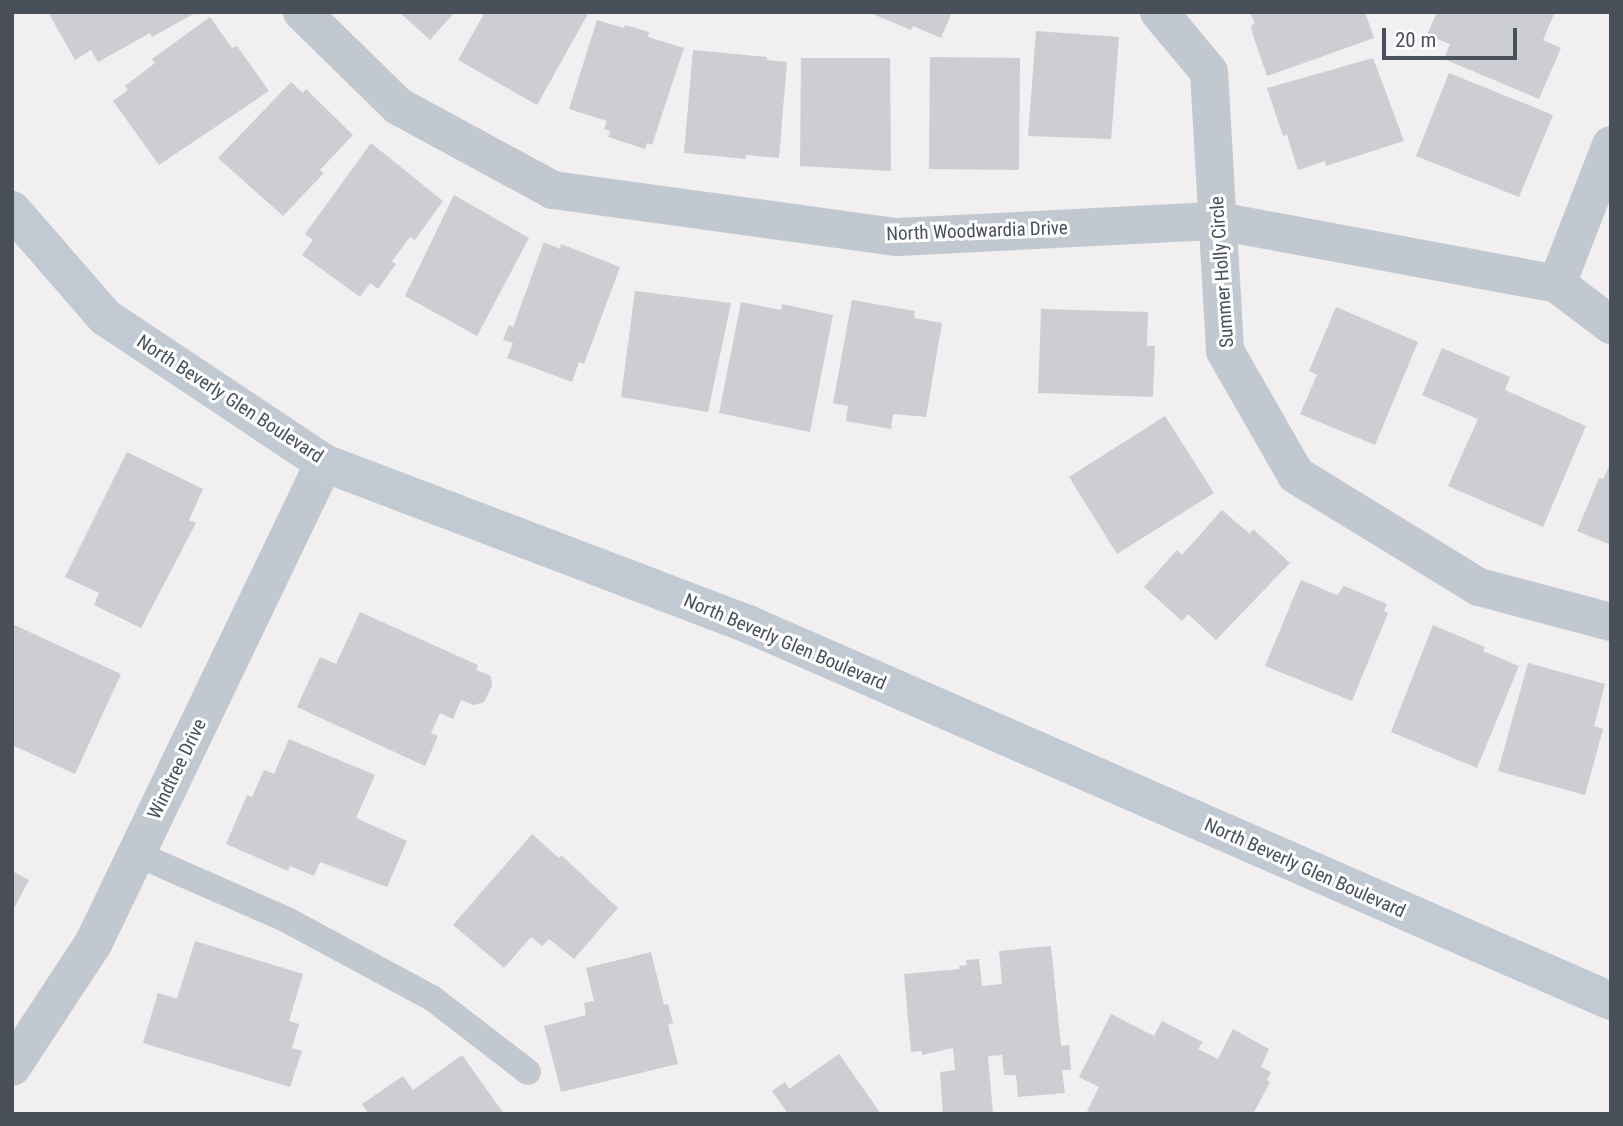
<!DOCTYPE html>
<style>
body{margin:0}
#map{position:relative;width:1623px;height:1126px;overflow:hidden;background:#f1efef;font-family:"Roboto Condensed",sans-serif}
div>[style]{position:absolute}
[style*='--x']{left:calc(var(--x)*1px);top:calc(var(--y)*1px);width:calc(var(--w)*1px);rotate:calc(var(--a)*1deg)}
.building>*{inset:0;background:#ccced3}
.lane>*{height:26px;margin:-13px;padding:0 13px;transform-origin:13px;border-radius:13px;background:#c1c8cf}
.street>*{height:38px;margin:-19px;padding:0 19px;transform-origin:19px;border-radius:19px;background:#c1c8cf}
.secondary>*{height:38px;margin:-19px;padding:0 19px;transform-origin:19px;border-radius:19px;background:#c1c9d3}
span{translate:-50% -50%;white-space:nowrap;text-align:center;line-height:1.15;-webkit-text-stroke:6px #fff;paint-order:stroke}
.street-label{font-size:19px;color:#49505a}
.frame{position:absolute;inset:0;border:14px solid #49505a;pointer-events:none}
.scale{position:absolute;left:1382px;top:28px;width:135px;height:32px;box-sizing:border-box;border:4px solid #49505a;border-top:0;padding-left:9px;font-size:21px;line-height:24px;white-space:nowrap;color:#49505a;-webkit-text-stroke:5px #fff;paint-order:stroke}
</style>
<div id="map">
<div class="building">
<i style="clip-path:polygon(48px 12px,197px 12px,152px 37px,150px 33px,98px 62px,91px 50px,75px 60px)"></i>
<i style="clip-path:polygon(399px 12px,455px 12px,430px 40px)"></i>
<i style="clip-path:polygon(485px 12px,589px 12px,537px 105px,458px 60px)"></i>
<i style="clip-path:polygon(868px 12px,952px 12px,941px 38px,913px 26px,911px 30px)"></i>
<i style="clip-path:polygon(1250px 12px,1365px 12px,1374px 38px,1267px 76px,1253px 35px,1251px 25px,1255px 24px)"></i>
<i style="clip-path:polygon(1437px 12px,1555px 12px,1543px 40px,1561px 48px,1539px 99px,1444px 59px,1450px 44px,1427px 35px)"></i>
<i style="clip-path:polygon(210px 17px,232px 48px,237px 46px,269px 91px,159px 165px,113px 101px,128px 90px,125px 86px,155px 63px,152px 59px)"></i>
<i style="clip-path:polygon(597px 20px,624px 28px,625px 25px,649px 32px,648px 37px,684px 48px,652px 145px,647px 143px,645px 149px,608px 137px,610px 131px,604px 129px,607px 121px,569px 109px)"></i>
<i style="clip-path:polygon(1036px 31px,1119px 37px,1111px 139px,1028px 136px)"></i>
<i style="clip-path:polygon(693px 50px,767px 57px,767px 60px,787px 62px,779px 158px,746px 155px,746px 159px,684px 153px)"></i>
<i style="clip-path:polygon(930px 57px,1020px 58px,1019px 170px,929px 169px)"></i>
<i style="clip-path:polygon(801px 58px,890px 58px,891px 171px,800px 166px)"></i>
<i style="clip-path:polygon(1373px 58px,1404px 141px,1326px 166px,1325px 161px,1298px 170px,1287px 135px,1283px 136px,1267px 88px)"></i>
<i style="clip-path:polygon(1449px 73px,1553px 115px,1519px 197px,1416px 156px)"></i>
<i style="clip-path:polygon(291px 82px,303px 93px,306px 89px,353px 135px,320px 170px,324px 173px,283px 216px,218px 158px)"></i>
<i style="clip-path:polygon(371px 143px,443px 201px,415px 240px,410px 237px,392px 261px,396px 264px,378px 289px,370px 283px,360px 297px,302px 255px,313px 240px,305px 234px)"></i>
<i style="clip-path:polygon(454px 195px,529px 238px,477px 336px,405px 296px)"></i>
<i style="clip-path:polygon(544px 242px,560px 249px,561px 244px,620px 267px,584px 364px,579px 362px,572px 382px,507px 358px,513px 343px,503px 340px,509px 325px,513px 327px)"></i>
<i style="clip-path:polygon(635px 291px,731px 303px,708px 412px,621px 397px)"></i>
<i style="clip-path:polygon(852px 300px,915px 311px,914px 318px,942px 323px,926px 417px,893px 414px,891px 429px,846px 421px,848px 406px,833px 403px)"></i>
<i style="clip-path:polygon(741px 302px,781px 310px,782px 304px,833px 315px,810px 432px,719px 413px)"></i>
<i style="clip-path:polygon(1336px 307px,1418px 342px,1375px 445px,1300px 414px,1317px 375px,1309px 371px)"></i>
<i style="clip-path:polygon(1041px 309px,1148px 312px,1147px 346px,1155px 346px,1153px 397px,1038px 393px)"></i>
<i style="clip-path:polygon(1442px 348px,1510px 377px,1505px 390px,1586px 426px,1543px 527px,1448px 486px,1478px 419px,1422px 395px)"></i>
<i style="clip-path:polygon(1165px 416px,1214px 493px,1117px 554px,1069px 477px)"></i>
<i style="clip-path:polygon(127px 452px,203px 489px,189px 520px,196px 523px,141px 628px,94px 605px,99px 593px,65px 577px)"></i>
<i style="clip-path:polygon(1611px 462px,1611px 545px,1577px 531px,1599px 478px,1603px 479px)"></i>
<i style="clip-path:polygon(1222px 510px,1250px 534px,1253px 529px,1290px 563px,1216px 640px,1188px 614px,1182px 621px,1144px 587px,1177px 550px,1182px 555px)"></i>
<i style="clip-path:polygon(1301px 580px,1337px 595px,1344px 586px,1387px 604px,1384px 611px,1388px 613px,1352px 701px,1265px 666px)"></i>
<i style="clip-path:polygon(360px 612px,478px 665px,476px 670px,491px 676px,492px 686px,484px 702px,474px 705px,461px 700px,453px 719px,440px 713px,431px 733px,438px 736px,425px 766px,297px 707px,320px 657px,336px 664px)"></i>
<i style="clip-path:polygon(12px 624px,121px 674px,75px 774px,12px 745px)"></i>
<i style="clip-path:polygon(1433px 625px,1485px 647px,1483px 651px,1519px 666px,1477px 768px,1391px 732px)"></i>
<i style="clip-path:polygon(1528px 663px,1605px 684px,1594px 726px,1603px 729px,1585px 795px,1498px 771px)"></i>
<i style="clip-path:polygon(289px 739px,375px 775px,356px 818px,407px 841px,387px 887px,320px 862px,314px 876px,290px 866px,288px 871px,226px 844px,247px 795px,252px 797px,264px 770px,274px 774px)"></i>
<i style="clip-path:polygon(532px 834px,559px 858px,561px 855px,618px 908px,574px 959px,549px 939px,542px 946px,531px 937px,504px 968px,453px 925px)"></i>
<i style="clip-path:polygon(12px 871px,29px 880px,12px 912px)"></i>
<i style="clip-path:polygon(195px 941px,303px 974px,289px 1021px,299px 1024px,292px 1048px,302px 1051px,290px 1087px,143px 1043px,158px 993px,177px 999px)"></i>
<i style="clip-path:polygon(1051px 946px,1061px 1046px,1069px 1045px,1071px 1070px,1062px 1070px,1065px 1093px,1018px 1097px,1016px 1075px,1004px 1075px,1002px 1055px,988px 1056px,993px 1113px,943px 1114px,940px 1072px,955px 1070px,953px 1048px,922px 1055px,922px 1051px,911px 1052px,904px 974px,960px 969px,959px 966px,967px 965px,966px 960px,979px 959px,982px 986px,1002px 984px,999px 951px)"></i>
<i style="clip-path:polygon(651px 952px,664px 1005px,668px 1004px,673px 1023px,668px 1025px,678px 1064px,561px 1092px,544px 1026px,586px 1015px,584px 1003px,594px 1001px,586px 968px)"></i>
<i style="clip-path:polygon(1111px 1014px,1154px 1036px,1162px 1021px,1203px 1042px,1198px 1049px,1218px 1059px,1233px 1029px,1269px 1049px,1261px 1067px,1271px 1072px,1267px 1080px,1270px 1082px,1253px 1114px,1093px 1114px,1087px 1111px,1099px 1087px,1079px 1077px)"></i>
<i style="clip-path:polygon(839px 1054px,881px 1114px,788px 1114px,772px 1091px,785px 1082px,789px 1089px)"></i>
<i style="clip-path:polygon(462px 1055px,504px 1114px,369px 1114px,362px 1104px,403px 1076px,413px 1090px)"></i>
</div>
<div class="lane">
<i style="--x:137;--y:854;--w:164;--a:23.7"></i>
<i style="--x:287;--y:920;--w:165;--a:28.3"></i>
<i style="--x:432;--y:998;--w:121;--a:37.6"></i>
</div>
<div class="street">
<i style="--x:302;--y:12;--w:134;--a:44.4"></i>
<i style="--x:398;--y:106;--w:176;--a:28.5"></i>
<i style="--x:553;--y:190;--w:348;--a:7.8"></i>
<i style="--x:898;--y:237;--w:320;--a:-2.9"></i>
<i style="--x:1218;--y:221;--w:345;--a:10.5"></i>
<i style="--x:1557;--y:284;--w:68;--a:37.2"></i>
<i style="--x:1159;--y:12;--w:78;--a:50.2"></i>
<i style="--x:1209;--y:72;--w:279;--a:86.7"></i>
<i style="--x:1225;--y:351;--w:143;--a:60.2"></i>
<i style="--x:1296;--y:475;--w:215;--a:31.5"></i>
<i style="--x:1479;--y:587;--w:137;--a:14.9"></i>
<i style="--x:1557;--y:284;--w:149;--a:-68.8"></i>
<i style="--x:12;--y:1067;--w:149;--a:-56.7"></i>
<i style="--x:94;--y:942;--w:531;--a:-64.35"></i>
</div>
<div class="secondary">
<i style="--x:12;--y:210;--w:142;--a:49"></i>
<i style="--x:105;--y:317;--w:263;--a:33.7"></i>
<i style="--x:324;--y:463;--w:454;--a:20.8"></i>
<i style="--x:748;--y:624;--w:942;--a:23.6"></i>
</div>
<div class="street-label">
<span style="left:977px;top:231px;rotate:-2deg">North Woodwardia Drive</span>
<span style="left:1222px;top:272px;rotate:-94deg">Summer Holly Circle</span>
<span style="left:230px;top:399px;rotate:33deg">North Beverly Glen Boulevard</span>
<span style="left:785px;top:642px;rotate:23deg">North Beverly Glen Boulevard</span>
<span style="left:177px;top:769px;rotate:-64deg">Windtree Drive</span>
<span style="left:1305px;top:868px;rotate:24deg">North Beverly Glen Boulevard</span>
</div>
<div class="frame"></div>
<div class="scale">20 m</div>
</div>
